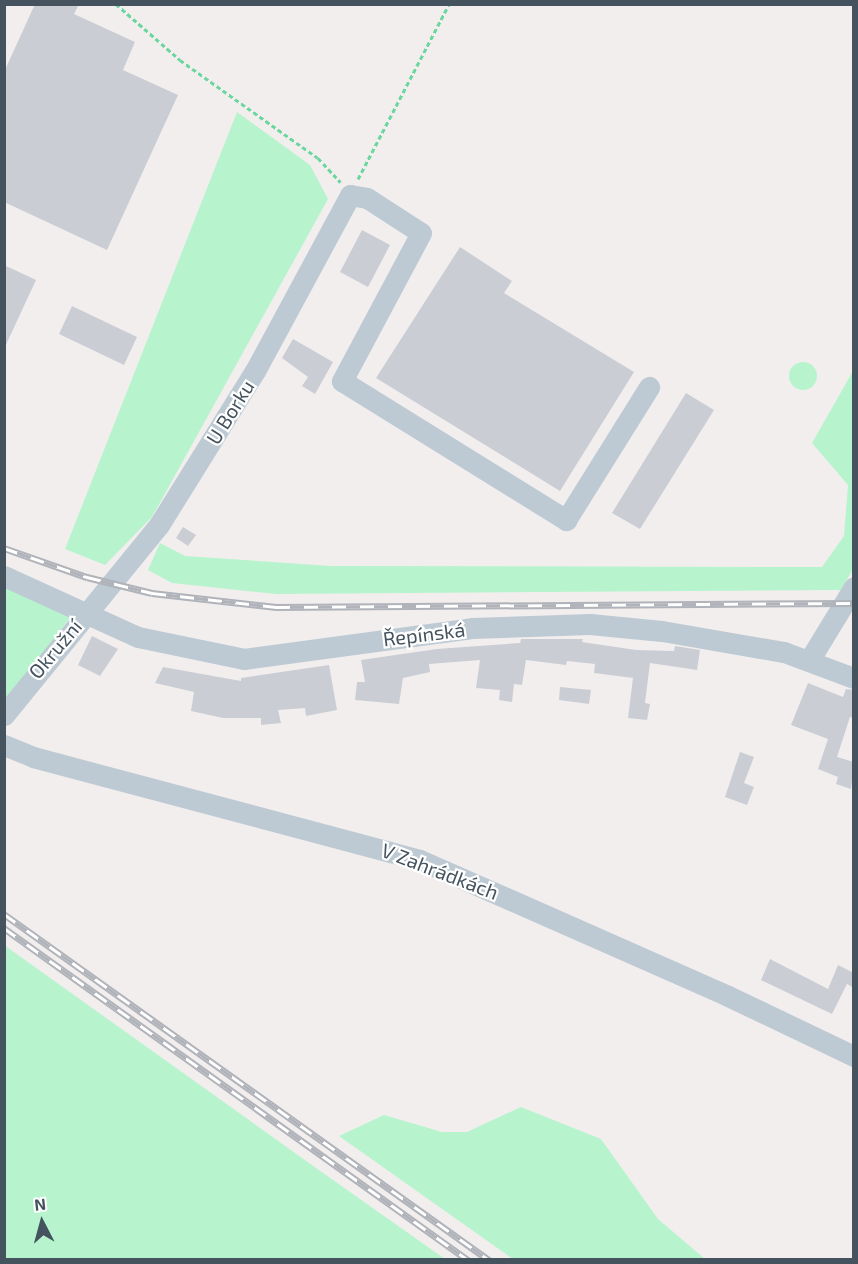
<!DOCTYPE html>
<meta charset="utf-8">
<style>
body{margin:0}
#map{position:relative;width:858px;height:1264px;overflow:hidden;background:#f2eeee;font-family:"Exo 2",sans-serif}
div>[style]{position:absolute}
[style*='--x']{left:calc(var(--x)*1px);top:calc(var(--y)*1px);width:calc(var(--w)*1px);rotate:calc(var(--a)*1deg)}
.green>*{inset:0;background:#b7f4cd}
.round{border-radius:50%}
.building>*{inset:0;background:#caced4}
.path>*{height:3px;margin-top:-1.5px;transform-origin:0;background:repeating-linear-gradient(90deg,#6bd79e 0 4.5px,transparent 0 7.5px)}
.minor>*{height:21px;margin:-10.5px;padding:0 10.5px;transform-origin:10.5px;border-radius:10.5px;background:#bdcad3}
.rail>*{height:7px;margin-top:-3.5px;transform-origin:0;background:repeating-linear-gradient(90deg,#fff 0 14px,#b0b4ba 0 28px);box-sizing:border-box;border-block:2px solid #b0b4ba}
span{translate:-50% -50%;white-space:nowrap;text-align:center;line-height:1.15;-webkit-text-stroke:4.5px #fff;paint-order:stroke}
.street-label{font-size:20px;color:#44535e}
.frame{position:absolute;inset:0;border:6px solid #44535e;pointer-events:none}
.north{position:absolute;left:12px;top:1192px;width:60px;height:60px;-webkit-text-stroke:4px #fff;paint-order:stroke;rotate:354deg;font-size:16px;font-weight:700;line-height:24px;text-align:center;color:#44535e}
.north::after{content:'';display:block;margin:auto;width:21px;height:27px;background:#44535e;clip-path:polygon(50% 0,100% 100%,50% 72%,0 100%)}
</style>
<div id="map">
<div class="green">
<i style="clip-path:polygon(237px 112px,310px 165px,328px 199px,152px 517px,105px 565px,65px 549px)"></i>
<i class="round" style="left:789px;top:362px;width:28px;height:28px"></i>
<i style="clip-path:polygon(853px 371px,853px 569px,841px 590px,276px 594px,172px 583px,148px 570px,160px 543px,185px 556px,331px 566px,822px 567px,844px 536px,848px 485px,812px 443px)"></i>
<i style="clip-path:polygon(5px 585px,71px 616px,5px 704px)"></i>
<i style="clip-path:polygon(4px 945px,316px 1168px,445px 1259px,5px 1259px)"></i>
<i style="clip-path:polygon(521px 1107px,601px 1139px,658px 1219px,705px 1259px,513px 1259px,339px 1136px,384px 1115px,442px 1132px,467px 1132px)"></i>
</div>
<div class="building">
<i style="clip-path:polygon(35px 4px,79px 4px,74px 14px,135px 42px,123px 70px,178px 95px,107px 250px,4px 202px,4px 72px)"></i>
<i style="clip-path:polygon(362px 230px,390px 245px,368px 287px,340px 272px)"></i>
<i style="clip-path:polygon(460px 247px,512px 281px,504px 293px,634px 372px,560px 491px,376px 378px)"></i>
<i style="clip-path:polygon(4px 265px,36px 280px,4px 349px)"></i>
<i style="clip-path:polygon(72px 306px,137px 337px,124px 365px,59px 334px)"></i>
<i style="clip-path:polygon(293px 339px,333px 362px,315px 394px,302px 386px,308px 377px,282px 358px)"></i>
<i style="clip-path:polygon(686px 393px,714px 410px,640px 529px,612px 513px)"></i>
<i style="clip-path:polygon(183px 527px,196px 535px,188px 546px,176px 538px)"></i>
<i style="clip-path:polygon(92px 636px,118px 649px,100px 676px,78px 665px)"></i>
<i style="clip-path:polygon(521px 639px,583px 639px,582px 642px,636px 650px,674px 651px,675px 646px,700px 650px,697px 670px,650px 663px,645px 703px,650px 704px,647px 720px,628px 718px,633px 678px,594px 673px,595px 664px,567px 661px,566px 665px,526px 660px,522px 685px,514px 684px,512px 702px,499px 700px,500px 690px,476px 688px,480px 660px,429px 664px,430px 672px,403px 678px,399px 704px,355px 700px,357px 682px,365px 682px,361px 660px,437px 649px,520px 643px)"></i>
<i style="clip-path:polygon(329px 665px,337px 710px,306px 716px,305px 708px,278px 710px,281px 723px,261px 725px,261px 718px,223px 718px,191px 711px,194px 692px,155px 683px,163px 667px,241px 681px,241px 678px)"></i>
<i style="clip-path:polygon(808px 683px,843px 697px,846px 689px,854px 690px,854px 718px,850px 717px,837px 757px,854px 762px,851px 789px,836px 784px,838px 777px,818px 769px,828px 739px,791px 725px)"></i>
<i style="clip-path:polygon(560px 687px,591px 690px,589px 704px,559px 700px)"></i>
<i style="clip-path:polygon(740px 752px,754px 757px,744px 783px,754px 787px,747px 805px,725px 797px)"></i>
<i style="clip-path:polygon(770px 959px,828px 989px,838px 965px,854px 973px,854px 988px,847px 984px,832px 1014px,761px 980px)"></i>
</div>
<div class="path">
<i style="--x:116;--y:4;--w:85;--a:41.2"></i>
<i style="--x:180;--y:60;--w:169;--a:35.4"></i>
<i style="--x:318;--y:158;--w:33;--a:47"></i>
<i style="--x:358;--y:179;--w:197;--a:-62.5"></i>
</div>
<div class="minor">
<i style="--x:4;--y:576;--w:147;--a:24.5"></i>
<i style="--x:138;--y:637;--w:108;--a:11.7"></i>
<i style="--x:244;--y:659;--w:230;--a:-7.7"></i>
<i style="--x:472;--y:628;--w:118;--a:-1.9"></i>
<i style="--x:590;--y:624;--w:72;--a:5.6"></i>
<i style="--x:662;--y:631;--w:124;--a:9.8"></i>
<i style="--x:784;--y:652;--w:75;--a:20.4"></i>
<i style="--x:810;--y:659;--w:84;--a:-58.6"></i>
<i style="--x:4;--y:715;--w:245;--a:-50.8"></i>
<i style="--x:159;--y:525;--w:181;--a:-58.1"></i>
<i style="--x:255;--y:371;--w:200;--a:-61.6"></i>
<i style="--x:350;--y:195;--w:17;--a:10"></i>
<i style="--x:367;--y:198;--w:64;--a:32.9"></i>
<i style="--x:421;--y:233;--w:168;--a:118.1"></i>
<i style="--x:342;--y:381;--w:264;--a:31.8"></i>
<i style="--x:566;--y:520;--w:157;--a:-58"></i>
<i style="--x:4;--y:745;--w:31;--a:22"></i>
<i style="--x:33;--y:757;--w:400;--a:14.9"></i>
<i style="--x:420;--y:860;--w:337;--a:23.8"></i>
<i style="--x:728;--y:996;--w:140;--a:25.5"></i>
</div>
<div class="rail">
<i style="--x:4;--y:548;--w:88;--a:19.3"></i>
<i style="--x:87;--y:577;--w:67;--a:13.8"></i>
<i style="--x:152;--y:593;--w:125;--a:6.4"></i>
<i style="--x:276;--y:607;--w:578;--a:-0.4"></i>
<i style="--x:4;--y:914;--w:596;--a:35.5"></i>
<i style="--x:4;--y:928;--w:571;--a:35.58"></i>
</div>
<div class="street-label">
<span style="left:230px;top:412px;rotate:-58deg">U Borku</span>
<span style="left:424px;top:634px;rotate:-7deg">Řepínská</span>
<span style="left:55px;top:649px;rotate:-50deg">Okružní</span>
<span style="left:440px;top:871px;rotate:21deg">V Zahrádkách</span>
</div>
<div class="frame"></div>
<div class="north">N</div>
</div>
